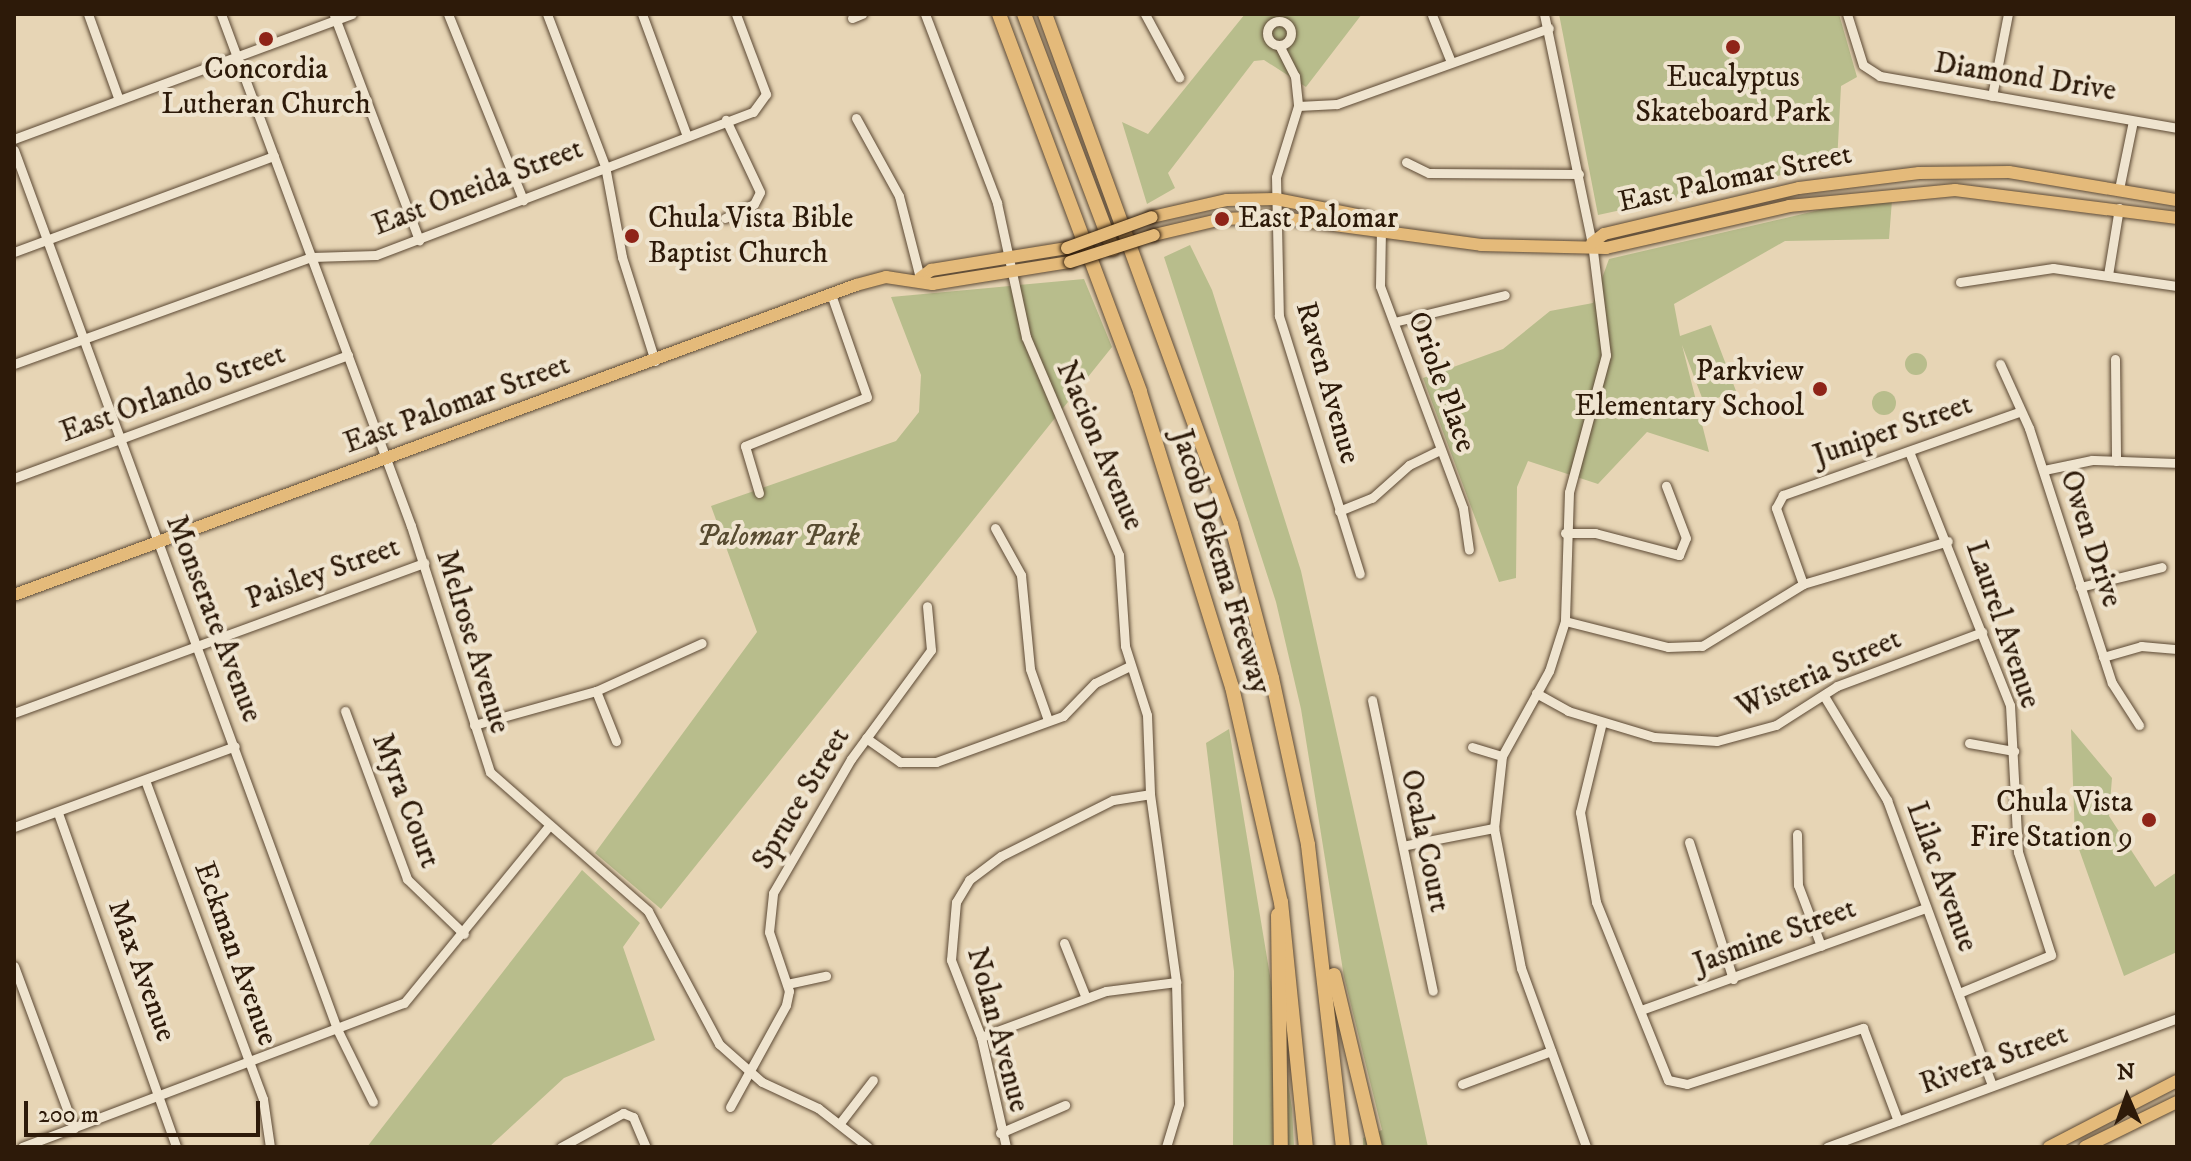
<!DOCTYPE html>
<style>
body{margin:0}
#map{position:relative;width:2191px;height:1161px;overflow:hidden;background:#e7d5b5;font-family:"IM FELL DW Pica",serif}
div>[style]{position:absolute}
[style*='--x']{left:calc(var(--x)*1px);top:calc(var(--y)*1px);width:calc(var(--w)*1px);rotate:calc(var(--a)*1deg)}
.green>*{inset:0;background:#b8bd8c}
.round{border-radius:50%}
.roads{filter:drop-shadow(0 0 2px #5c4934) drop-shadow(0 0 2px #5c4934)}
.minor>*{height:9px;margin:-4.5px;padding:0 4.5px;transform-origin:4.5px;border-radius:4.5px;background:#efe4cf}
.minor>.ring{margin:-4.5px;padding:0;box-sizing:content-box;background:none;border:9px solid #efe4cf;border-radius:50%}
.major>*{height:12px;margin:-6px;padding:0 6px;transform-origin:6px;border-radius:6px;background:#e4ba7a}
.highway>*{height:14px;margin:-7px;padding:0 7px;transform-origin:7px;border-radius:7px;background:#e4ba7a}
.bridges{filter:drop-shadow(0 0 2px #2d1a09) drop-shadow(0 0 2px #2d1a09)}
.major-bridge>*{height:12px;margin:-6px;padding:0 6px;transform-origin:6px;border-radius:6px;background:#e4ba7a}
.dots>*{width:22px;height:22px;translate:-50% -50%;box-sizing:border-box;border:4px solid #efe4cf;border-radius:50%}
span{translate:-50% -50%;white-space:nowrap;text-align:center;line-height:1.15;-webkit-text-stroke:8px #efe4cf;paint-order:stroke}
.poi-label{font-size:30px;color:#2d1a09}
.left{translate:0 -50%;text-align:left}
.right{translate:-100% -50%;text-align:right}
.street-label{font-size:30px;color:#2d1a09}
.park-label{font-size:30px;color:#574b30;font-style:italic}
.frame{position:absolute;inset:0;border:16px solid #2d1a09;pointer-events:none}
.north{position:absolute;left:2087px;top:1057px;width:80px;height:80px;-webkit-text-stroke:6px #efe4cf;paint-order:stroke;rotate:358deg;font-size:22px;font-weight:700;line-height:32px;text-align:center;color:#2d1a09}
.north::after{content:'';display:block;margin:auto;width:28px;height:36px;background:#2d1a09;clip-path:polygon(50% 0,100% 100%,50% 72%,0 100%)}
.scale{position:absolute;left:24px;top:1101px;width:236px;height:36px;box-sizing:border-box;border:4px solid #2d1a09;border-top:0;padding-left:10px;font-size:24px;line-height:28px;white-space:nowrap;color:#2d1a09;-webkit-text-stroke:6px #efe4cf;paint-order:stroke}
</style>
<div id="map">
<div class="green">
<i style="clip-path:polygon(1245px 14px,1362px 14px,1306px 87px,1264px 60px,1254px 61px,1168px 173px,1175px 188px,1147px 204px,1122px 122px,1148px 134px)"></i>
<i style="clip-path:polygon(1559px 14px,1839px 14px,1857px 77px,1841px 86px,1837px 163px,1598px 215px)"></i>
<i style="clip-path:polygon(1892px 200px,1889px 239px,1785px 241px,1674px 304px,1680px 336px,1711px 325px,1736px 391px,1704px 403px,1682px 345px,1709px 452px,1647px 432px,1598px 484px,1528px 461px,1517px 487px,1516px 578px,1499px 582px,1423px 378px,1503px 349px,1550px 311px,1593px 303px,1609px 259px,1828px 208px)"></i>
<i style="clip-path:polygon(1190px 245px,1212px 290px,1301px 571px,1428px 1147px,1363px 1147px,1363px 1138px,1382px 1130px,1344px 977px,1301px 709px,1276px 602px,1164px 257px)"></i>
<i style="clip-path:polygon(1084px 279px,1112px 347px,661px 909px,595px 853px,757px 632px,711px 506px,896px 441px,919px 412px,921px 375px,891px 297px)"></i>
<i class="round" style="left:1905px;top:353px;width:22px;height:22px"></i>
<i class="round" style="left:1872px;top:391px;width:24px;height:24px"></i>
<i style="clip-path:polygon(1229px 729px,1292px 1108px,1294px 1147px,1233px 1147px,1234px 971px,1206px 743px)"></i>
<i style="clip-path:polygon(2071px 729px,2112px 778px,2109px 816px,2155px 887px,2177px 872px,2177px 952px,2124px 976px,2075px 838px)"></i>
<i style="clip-path:polygon(582px 870px,640px 923px,623px 947px,655px 1040px,564px 1078px,489px 1147px,367px 1147px)"></i>
</div>
<div class="roads">
<div class="minor">
<i style="--x:88;--y:14;--w:91;--a:70.2"></i>
<i style="--x:221;--y:14;--w:546;--a:69.64"></i>
<i style="--x:411;--y:526;--w:258;--a:72.2"></i>
<i style="--x:490;--y:772;--w:210;--a:41.3"></i>
<i style="--x:648;--y:911;--w:151;--a:61.9"></i>
<i style="--x:719;--y:1044;--w:57;--a:41.5"></i>
<i style="--x:762;--y:1082;--w:62;--a:24.9"></i>
<i style="--x:818;--y:1108;--w:63;--a:38"></i>
<i style="--x:448;--y:14;--w:201;--a:68"></i>
<i style="--x:547;--y:14;--w:163;--a:69.1"></i>
<i style="--x:605;--y:166;--w:93;--a:79.4"></i>
<i style="--x:622;--y:257;--w:109;--a:72.4"></i>
<i style="--x:642;--y:14;--w:130;--a:69.8"></i>
<i style="--x:925;--y:14;--w:202;--a:69.1"></i>
<i style="--x:997;--y:203;--w:137;--a:77.8"></i>
<i style="--x:1026;--y:337;--w:237;--a:66.9"></i>
<i style="--x:1119;--y:555;--w:91;--a:86.2"></i>
<i style="--x:1125;--y:646;--w:72;--a:72.3"></i>
<i style="--x:1147;--y:715;--w:79;--a:87.8"></i>
<i style="--x:1150;--y:794;--w:190;--a:82.1"></i>
<i style="--x:1176;--y:982;--w:122;--a:88.6"></i>
<i style="--x:1179;--y:1104;--w:45;--a:106.8"></i>
<i style="--x:1145;--y:14;--w:72;--a:61.6"></i>
<i style="--x:1544;--y:14;--w:234;--a:78.2"></i>
<i style="--x:1592;--y:243;--w:113;--a:82.9"></i>
<i style="--x:1606;--y:355;--w:142;--a:105.1"></i>
<i style="--x:1569;--y:492;--w:129;--a:91.8"></i>
<i style="--x:1565;--y:621;--w:52;--a:107.7"></i>
<i style="--x:1549;--y:671;--w:97;--a:118.9"></i>
<i style="--x:1502;--y:756;--w:72;--a:96.3"></i>
<i style="--x:1494;--y:828;--w:143;--a:79.1"></i>
<i style="--x:1521;--y:968;--w:190;--a:70"></i>
<i style="--x:1847;--y:14;--w:53;--a:72.6"></i>
<i style="--x:1863;--y:65;--w:20;--a:33"></i>
<i style="--x:1880;--y:76;--w:302;--a:9.9"></i>
<i style="--x:334;--y:15;--w:241;--a:69.3"></i>
<i style="--x:1432;--y:15;--w:51;--a:68"></i>
<i style="--x:852;--y:18;--w:11;--a:-22"></i>
<i class="ring" style="left:1267px;top:21px;width:15px;height:15px"></i>
<i style="--x:1279;--y:45;--w:35;--a:63"></i>
<i style="--x:1295;--y:76;--w:30;--a:84"></i>
<i style="--x:1298;--y:106;--w:74;--a:107.2"></i>
<i style="--x:1276;--y:177;--w:139;--a:88.8"></i>
<i style="--x:1279;--y:316;--w:270;--a:72.6"></i>
<i style="--x:1992;--y:96;--w:84;--a:-79"></i>
<i style="--x:1298;--y:106;--w:39;--a:-3"></i>
<i style="--x:1337;--y:104;--w:225;--a:-19.7"></i>
<i style="--x:856;--y:118;--w:89;--a:61.1"></i>
<i style="--x:899;--y:196;--w:85;--a:75.6"></i>
<i style="--x:14;--y:139;--w:360;--a:-20.3"></i>
<i style="--x:14;--y:150;--w:936;--a:69.82"></i>
<i style="--x:337;--y:1029;--w:81;--a:63.7"></i>
<i style="--x:1406;--y:162;--w:25;--a:26"></i>
<i style="--x:1429;--y:173;--w:150;--a:0.4"></i>
<i style="--x:2119;--y:189;--w:69;--a:-78.4"></i>
<i style="--x:725;--y:218;--w:32;--a:-26"></i>
<i style="--x:754;--y:204;--w:13;--a:-63"></i>
<i style="--x:760;--y:192;--w:80;--a:-115.3"></i>
<i style="--x:1381;--y:229;--w:57;--a:91"></i>
<i style="--x:1380;--y:286;--w:237;--a:69.5"></i>
<i style="--x:1463;--y:508;--w:42;--a:81.9"></i>
<i style="--x:14;--y:252;--w:277;--a:-20.3"></i>
<i style="--x:2108;--y:275;--w:68;--a:-80.7"></i>
<i style="--x:1960;--y:282;--w:94;--a:-8.6"></i>
<i style="--x:2053;--y:268;--w:125;--a:8.3"></i>
<i style="--x:1394;--y:322;--w:114;--a:-13.7"></i>
<i style="--x:2115;--y:359;--w:102;--a:89.4"></i>
<i style="--x:14;--y:364;--w:317;--a:-19.8"></i>
<i style="--x:312;--y:257;--w:64;--a:-1.8"></i>
<i style="--x:376;--y:255;--w:403;--a:-20.8"></i>
<i style="--x:753;--y:112;--w:22;--a:-54"></i>
<i style="--x:766;--y:94;--w:85;--a:-110.6"></i>
<i style="--x:2000;--y:364;--w:70;--a:65.6"></i>
<i style="--x:2029;--y:428;--w:268;--a:72"></i>
<i style="--x:2112;--y:683;--w:50;--a:57.3"></i>
<i style="--x:1910;--y:454;--w:270;--a:68.3"></i>
<i style="--x:2010;--y:705;--w:147;--a:86.9"></i>
<i style="--x:2018;--y:852;--w:108;--a:72.2"></i>
<i style="--x:2051;--y:955;--w:100;--a:157.6"></i>
<i style="--x:2044;--y:470;--w:49;--a:-11.8"></i>
<i style="--x:2092;--y:460;--w:85;--a:2"></i>
<i style="--x:14;--y:478;--w:356;--a:-20.2"></i>
<i style="--x:759;--y:493;--w:49;--a:-106.6"></i>
<i style="--x:745;--y:446;--w:131;--a:-21.9"></i>
<i style="--x:867;--y:397;--w:109;--a:-109.3"></i>
<i style="--x:1339;--y:511;--w:35;--a:-22"></i>
<i style="--x:1372;--y:498;--w:50;--a:-41.7"></i>
<i style="--x:1409;--y:465;--w:34;--a:-26"></i>
<i style="--x:995;--y:528;--w:54;--a:61"></i>
<i style="--x:1021;--y:575;--w:94;--a:84.5"></i>
<i style="--x:1030;--y:669;--w:54;--a:70.6"></i>
<i style="--x:1565;--y:533;--w:30;--a:0"></i>
<i style="--x:1595;--y:533;--w:87;--a:14.7"></i>
<i style="--x:1679;--y:555;--w:18;--a:-68"></i>
<i style="--x:1686;--y:538;--w:56;--a:-111"></i>
<i style="--x:1803;--y:584;--w:81;--a:-109.6"></i>
<i style="--x:1776;--y:508;--w:15;--a:-62"></i>
<i style="--x:1783;--y:495;--w:250;--a:-19.4"></i>
<i style="--x:2080;--y:587;--w:84;--a:-13.7"></i>
<i style="--x:1565;--y:621;--w:106;--a:14.2"></i>
<i style="--x:1668;--y:647;--w:34;--a:-2"></i>
<i style="--x:1702;--y:646;--w:119;--a:-31.5"></i>
<i style="--x:1803;--y:584;--w:151;--a:-16.5"></i>
<i style="--x:2103;--y:657;--w:40;--a:-16"></i>
<i style="--x:2141;--y:646;--w:36;--a:5"></i>
<i style="--x:596;--y:691;--w:54;--a:68.2"></i>
<i style="--x:1536;--y:693;--w:37;--a:29"></i>
<i style="--x:1568;--y:711;--w:90;--a:16.8"></i>
<i style="--x:1654;--y:737;--w:63;--a:3.6"></i>
<i style="--x:1717;--y:741;--w:61;--a:-15.2"></i>
<i style="--x:1776;--y:725;--w:72;--a:-32.6"></i>
<i style="--x:1837;--y:686;--w:155;--a:-20.4"></i>
<i style="--x:1824;--y:696;--w:122;--a:58.8"></i>
<i style="--x:1887;--y:800;--w:304;--a:69.8"></i>
<i style="--x:1372;--y:700;--w:297;--a:78.2"></i>
<i style="--x:345;--y:711;--w:179;--a:69.7"></i>
<i style="--x:407;--y:879;--w:79;--a:44"></i>
<i style="--x:14;--y:713;--w:437;--a:-20.1"></i>
<i style="--x:1602;--y:722;--w:93;--a:103.7"></i>
<i style="--x:1580;--y:812;--w:91;--a:79.9"></i>
<i style="--x:1596;--y:902;--w:192;--a:68"></i>
<i style="--x:1668;--y:1080;--w:19;--a:12"></i>
<i style="--x:1687;--y:1084;--w:185;--a:-17.7"></i>
<i style="--x:1863;--y:1028;--w:99;--a:69.4"></i>
<i style="--x:474;--y:725;--w:127;--a:-15.6"></i>
<i style="--x:596;--y:691;--w:116;--a:-24.4"></i>
<i style="--x:866;--y:738;--w:42;--a:35.2"></i>
<i style="--x:900;--y:762;--w:36;--a:0"></i>
<i style="--x:936;--y:762;--w:135;--a:-19.9"></i>
<i style="--x:1063;--y:716;--w:46;--a:-45.9"></i>
<i style="--x:1095;--y:683;--w:39;--a:-26"></i>
<i style="--x:1969;--y:743;--w:46;--a:10.1"></i>
<i style="--x:1472;--y:747;--w:31;--a:17"></i>
<i style="--x:145;--y:780;--w:340;--a:69.7"></i>
<i style="--x:263;--y:1099;--w:49;--a:81.7"></i>
<i style="--x:58;--y:813;--w:354;--a:70.5"></i>
<i style="--x:14;--y:827;--w:235;--a:-20.1"></i>
<i style="--x:1797;--y:834;--w:51;--a:88.9"></i>
<i style="--x:1798;--y:885;--w:65;--a:69.3"></i>
<i style="--x:1689;--y:842;--w:144;--a:72.2"></i>
<i style="--x:1407;--y:845;--w:89;--a:-11.1"></i>
<i style="--x:1064;--y:943;--w:59;--a:68.2"></i>
<i style="--x:14;--y:966;--w:173;--a:69.7"></i>
<i style="--x:787;--y:984;--w:40;--a:-12"></i>
<i style="--x:1641;--y:1010;--w:303;--a:-19.7"></i>
<i style="--x:981;--y:1037;--w:133;--a:-20.2"></i>
<i style="--x:1106;--y:991;--w:71;--a:-7.3"></i>
<i style="--x:1462;--y:1084;--w:95;--a:-20.3"></i>
<i style="--x:730;--y:1107;--w:116;--a:-61.2"></i>
<i style="--x:786;--y:1005;--w:14;--a:-78"></i>
<i style="--x:789;--y:991;--w:62;--a:-108.7"></i>
<i style="--x:769;--y:932;--w:39;--a:-84"></i>
<i style="--x:773;--y:893;--w:155;--a:-59.8"></i>
<i style="--x:851;--y:759;--w:135;--a:-53.7"></i>
<i style="--x:931;--y:650;--w:44;--a:-95.2"></i>
<i style="--x:840;--y:1123;--w:54;--a:-52.5"></i>
<i style="--x:1000;--y:1133;--w:71;--a:-23.3"></i>
<i style="--x:22;--y:1147;--w:408;--a:-20.7"></i>
<i style="--x:404;--y:1003;--w:227;--a:-50.7"></i>
<i style="--x:561;--y:1147;--w:71;--a:-28.7"></i>
<i style="--x:623;--y:1113;--w:11;--a:22"></i>
<i style="--x:633;--y:1117;--w:33;--a:67"></i>
<i style="--x:1006;--y:1147;--w:113;--a:-102.8"></i>
<i style="--x:981;--y:1037;--w:83;--a:-111.3"></i>
<i style="--x:951;--y:960;--w:58;--a:-85.1"></i>
<i style="--x:956;--y:902;--w:26;--a:-59"></i>
<i style="--x:969;--y:880;--w:40;--a:-37"></i>
<i style="--x:1001;--y:856;--w:125;--a:-26.6"></i>
<i style="--x:1113;--y:800;--w:37;--a:-9"></i>
<i style="--x:1827;--y:1147;--w:373;--a:-20.2"></i>
</div>
<div class="major">
<i style="--x:1152;--y:217;--w:77;--a:-12.8"></i>
<i style="--x:1227;--y:200;--w:49;--a:-1.2"></i>
<i style="--x:1276;--y:199;--w:94;--a:11.1"></i>
<i style="--x:1368;--y:217;--w:18;--a:43"></i>
<i style="--x:1154;--y:235;--w:70;--a:-13.2"></i>
<i style="--x:1222;--y:219;--w:53;--a:-2.2"></i>
<i style="--x:1275;--y:217;--w:208;--a:7.7"></i>
<i style="--x:1481;--y:245;--w:125;--a:1.4"></i>
<i style="--x:1606;--y:248;--w:188;--a:-12.9"></i>
<i style="--x:1789;--y:206;--w:167;--a:-5.5"></i>
<i style="--x:1955;--y:190;--w:224;--a:7.2"></i>
<i style="--x:1592;--y:243;--w:15;--a:-37"></i>
<i style="--x:1604;--y:234;--w:200;--a:-13.3"></i>
<i style="--x:1799;--y:188;--w:121;--a:-7.1"></i>
<i style="--x:1919;--y:173;--w:90;--a:-0.6"></i>
<i style="--x:2009;--y:172;--w:170;--a:9.5"></i>
<i style="--x:920;--y:278;--w:14;--a:-36"></i>
<i style="--x:931;--y:270;--w:138;--a:-9.2"></i>
<i style="--x:14;--y:595;--w:897;--a:-20.21"></i>
<i style="--x:856;--y:285;--w:31;--a:-15"></i>
<i style="--x:886;--y:277;--w:47;--a:8.7"></i>
<i style="--x:932;--y:284;--w:140;--a:-9.1"></i>
<i style="--x:2049;--y:1147;--w:144;--a:-27.3"></i>
<i style="--x:2085;--y:1147;--w:102;--a:-26.1"></i>
</div>
<div class="highway">
<i style="--x:999;--y:14;--w:403;--a:69.5"></i>
<i style="--x:1140;--y:392;--w:309;--a:72.7"></i>
<i style="--x:1232;--y:687;--w:221;--a:77.2"></i>
<i style="--x:1281;--y:902;--w:246;--a:84.2"></i>
<i style="--x:1024;--y:14;--w:251;--a:69.3"></i>
<i style="--x:1045;--y:14;--w:543;--a:69.96"></i>
<i style="--x:1231;--y:524;--w:159;--a:75.1"></i>
<i style="--x:1272;--y:678;--w:171;--a:77.8"></i>
<i style="--x:1308;--y:845;--w:304;--a:83.4"></i>
<i style="--x:1278;--y:915;--w:232;--a:89.3"></i>
<i style="--x:1334;--y:975;--w:177;--a:76.6"></i>
</div>
</div>
<div class="bridges">
<div class="major-bridge">
<i style="--x:1067;--y:248;--w:90;--a:-20"></i>
<i style="--x:1070;--y:262;--w:88;--a:-17.8"></i>
</div>
</div>
<div class="dots">
<i style="left:266px;top:39px;background:#8f2418"></i>
<i style="left:1733px;top:47px;background:#8f2418"></i>
<i style="left:1222px;top:219px;background:#8f2418"></i>
<i style="left:632px;top:236px;background:#8f2418"></i>
<i style="left:1820px;top:389px;background:#8f2418"></i>
<i style="left:2149px;top:820px;background:#8f2418"></i>
</div>
<div class="poi-label">
<span style="left:266px;top:87px">Concordia<br>Lutheran Church</span>
<span style="left:1733px;top:95px">Eucalyptus<br>Skateboard Park</span>
<span class="left" style="left:648px;top:236px">Chula Vista Bible<br>Baptist Church</span>
<span class="left" style="left:1238px;top:219px">East Palomar</span>
<span class="right" style="left:1804px;top:389px">Parkview<br>Elementary School</span>
<span class="right" style="left:2133px;top:820px">Chula Vista<br>Fire Station 9</span>
</div>
<div class="street-label">
<span style="left:2025px;top:78px;rotate:9deg">Diamond Drive</span>
<span style="left:1735px;top:179px;rotate:-12deg">East Palomar Street</span>
<span style="left:478px;top:188px;rotate:-21deg">East Oneida Street</span>
<span style="left:1441px;top:382px;rotate:70deg">Oriole Place</span>
<span style="left:1327px;top:383px;rotate:74deg">Raven Avenue</span>
<span style="left:173px;top:394px;rotate:-20deg">East Orlando Street</span>
<span style="left:457px;top:405px;rotate:-20deg">East Palomar Street</span>
<span style="left:1893px;top:431px;rotate:-19deg">Juniper Street</span>
<span style="left:1099px;top:446px;rotate:67deg">Nacion Avenue</span>
<span style="left:2090px;top:539px;rotate:72deg">Owen Drive</span>
<span style="left:1220px;top:562px;rotate:73deg">Jacob Dekema Freeway</span>
<span style="left:323px;top:574px;rotate:-20deg">Paisley Street</span>
<span style="left:213px;top:619px;rotate:69deg">Monserate Avenue</span>
<span style="left:2002px;top:625px;rotate:71deg">Laurel Avenue</span>
<span style="left:472px;top:642px;rotate:73deg">Melrose Avenue</span>
<span style="left:1819px;top:674px;rotate:-24deg">Wisteria Street</span>
<span style="left:802px;top:799px;rotate:-59deg">Spruce Street</span>
<span style="left:405px;top:801px;rotate:69deg">Myra Court</span>
<span style="left:1424px;top:841px;rotate:78deg">Ocala Court</span>
<span style="left:1941px;top:877px;rotate:70deg">Lilac Avenue</span>
<span style="left:1775px;top:937px;rotate:-20deg">Jasmine Street</span>
<span style="left:235px;top:954px;rotate:70deg">Eckman Avenue</span>
<span style="left:141px;top:971px;rotate:70deg">Max Avenue</span>
<span style="left:997px;top:1030px;rotate:75deg">Nolan Avenue</span>
<span style="left:1994px;top:1060px;rotate:-20deg">Rivera Street</span>
</div>
<div class="park-label">
<span style="left:778px;top:537px">Palomar Park</span>
</div>
<div class="frame"></div>
<div class="north">N</div>
<div class="scale">200 m</div>
</div>
